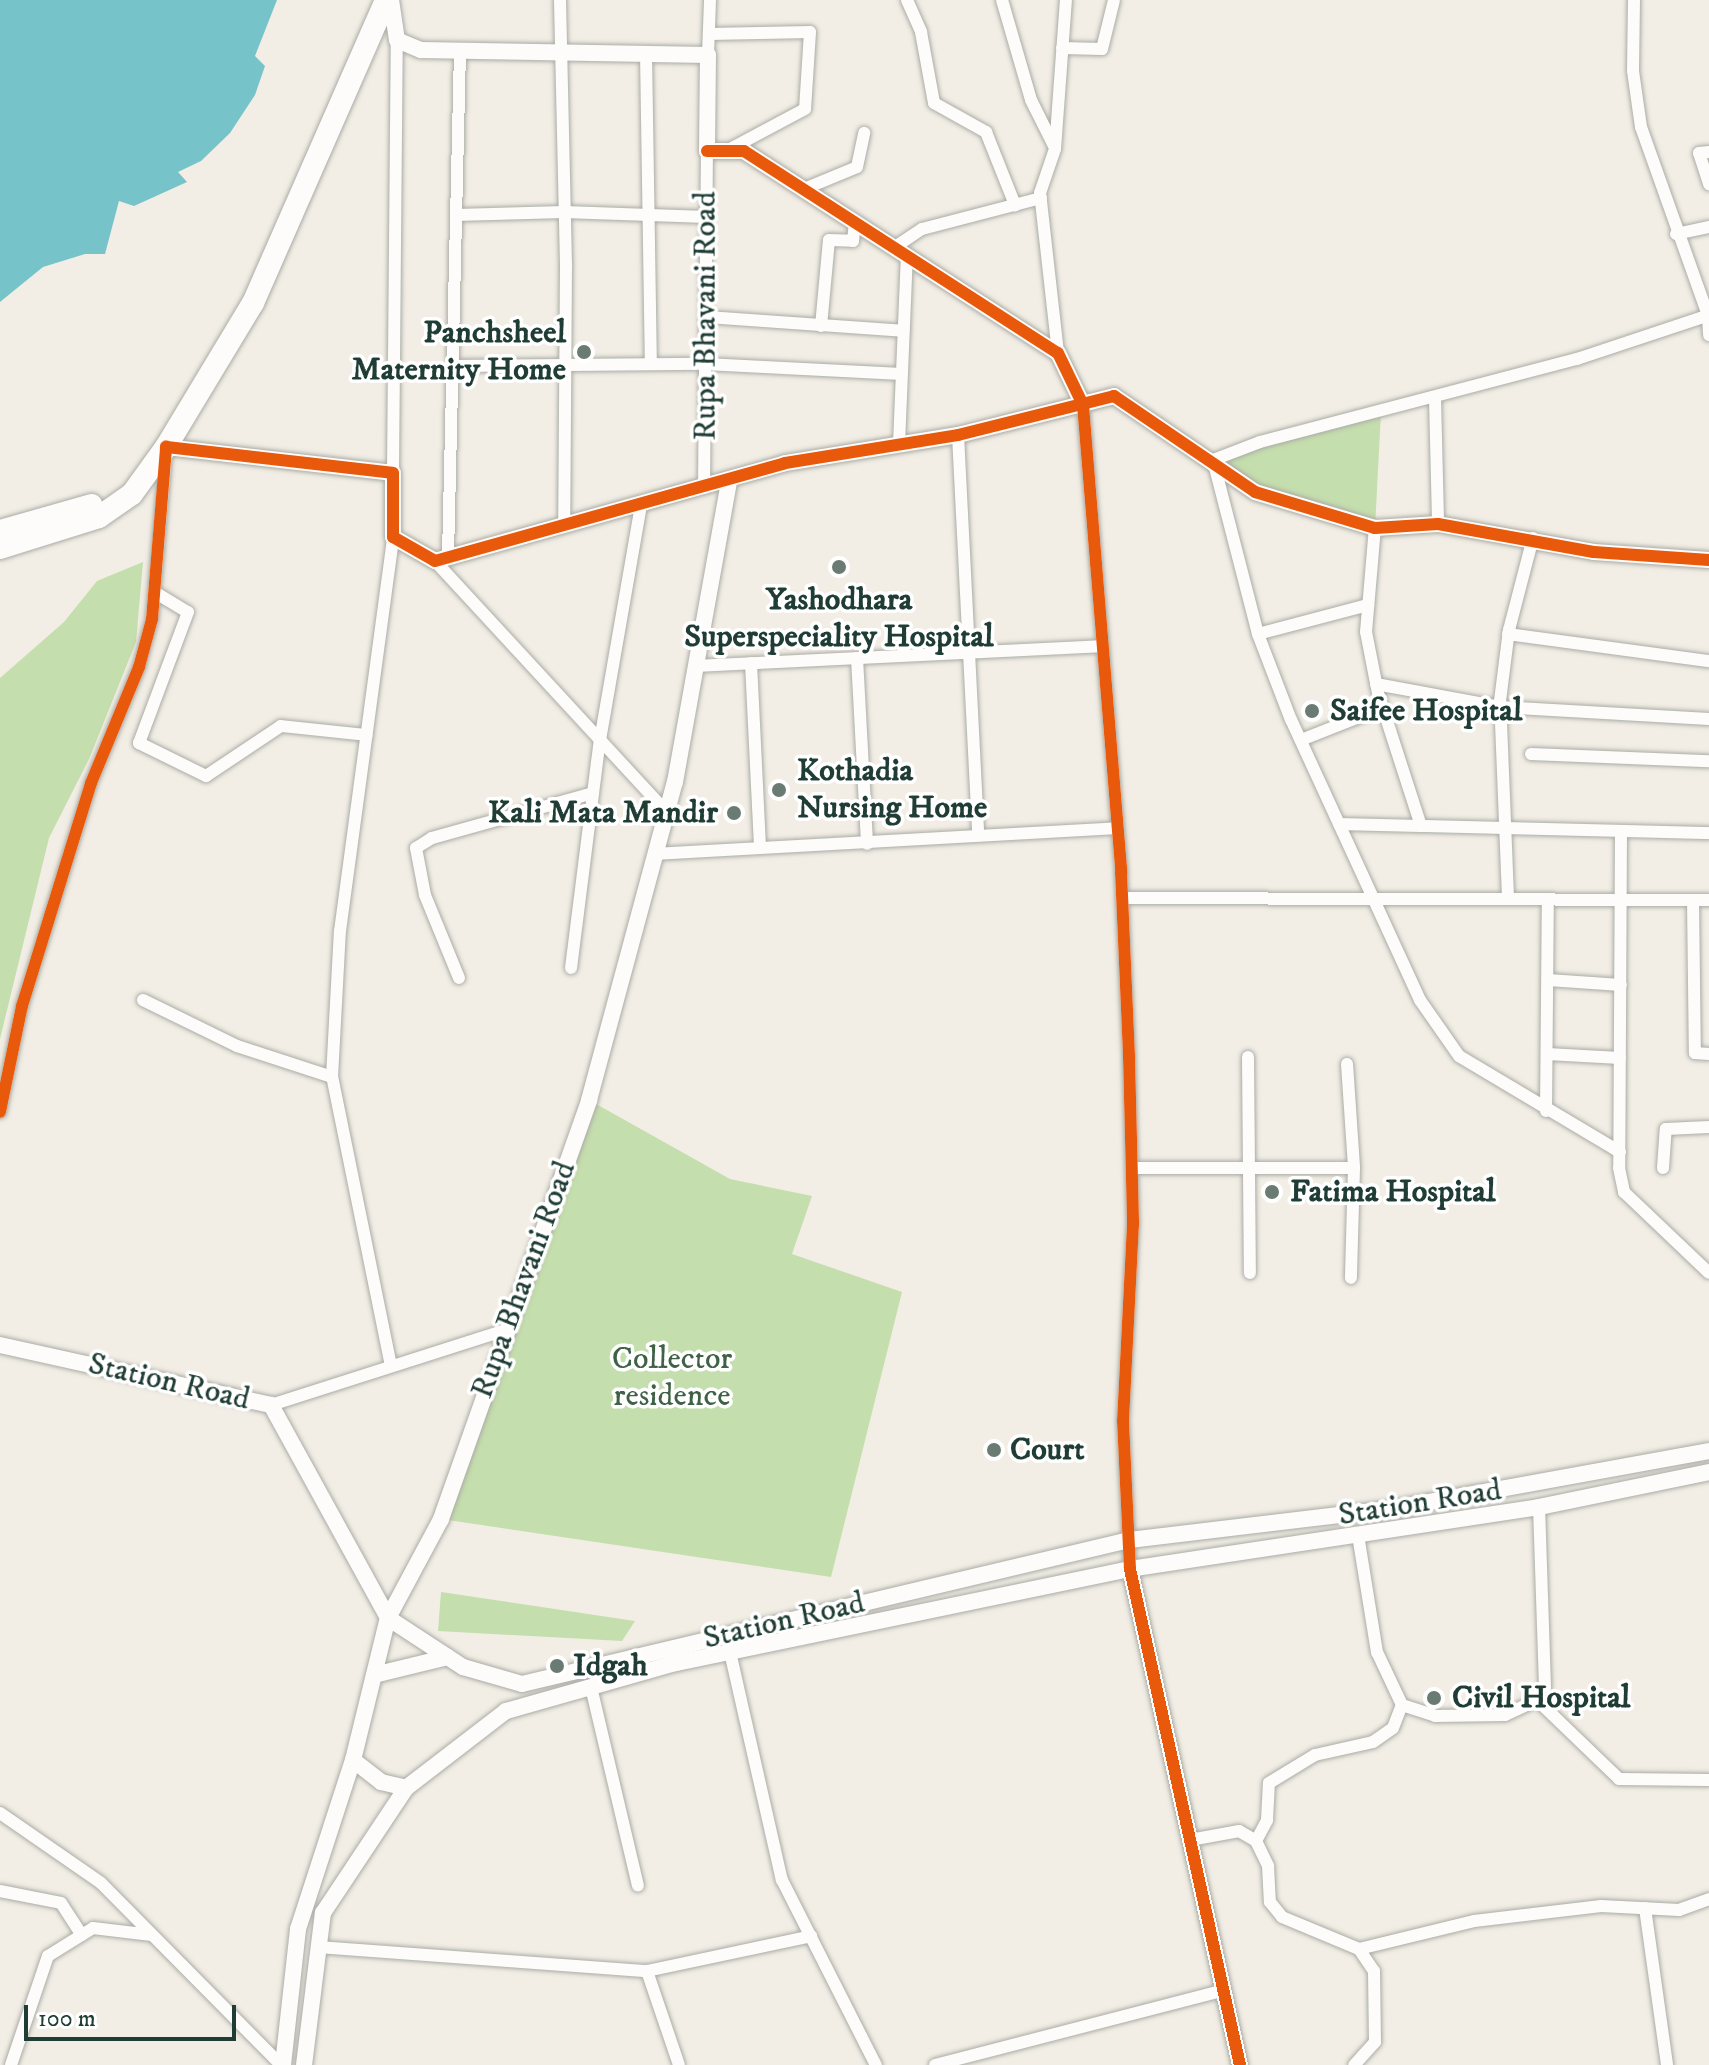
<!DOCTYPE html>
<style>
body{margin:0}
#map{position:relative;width:1709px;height:2065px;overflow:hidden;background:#f2eee5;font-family:"IM FELL DW Pica",serif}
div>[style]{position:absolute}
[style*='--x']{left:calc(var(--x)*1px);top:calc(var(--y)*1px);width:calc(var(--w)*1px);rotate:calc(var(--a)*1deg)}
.green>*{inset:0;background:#c5dead}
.water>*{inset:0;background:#77c3ca}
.roads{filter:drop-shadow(0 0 2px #aaaca6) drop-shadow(0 0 2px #aaaca6)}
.street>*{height:12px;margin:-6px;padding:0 6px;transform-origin:6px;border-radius:6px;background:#fdfcfb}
.secondary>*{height:16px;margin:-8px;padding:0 8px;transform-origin:8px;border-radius:8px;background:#fdfcfb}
.highway>*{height:22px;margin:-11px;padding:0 11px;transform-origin:11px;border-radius:11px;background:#fdfcfb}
.cycleway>*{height:12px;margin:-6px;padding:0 6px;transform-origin:6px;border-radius:6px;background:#e8590c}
.dots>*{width:22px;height:22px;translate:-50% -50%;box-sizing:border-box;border:4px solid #fff;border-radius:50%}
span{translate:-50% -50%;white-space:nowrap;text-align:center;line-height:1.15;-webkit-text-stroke:7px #fff;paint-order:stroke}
.street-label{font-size:32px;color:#1f3d34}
.poi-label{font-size:32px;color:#1f3d34;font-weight:700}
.right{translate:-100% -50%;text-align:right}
.left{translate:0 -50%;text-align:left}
.park-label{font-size:32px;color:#3f6247}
.scale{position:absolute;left:24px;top:2005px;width:212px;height:36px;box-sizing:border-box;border:4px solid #1f3d34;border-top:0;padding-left:10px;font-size:24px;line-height:28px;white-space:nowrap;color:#1f3d34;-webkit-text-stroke:6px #fff;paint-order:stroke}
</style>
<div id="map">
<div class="green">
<i style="clip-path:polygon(1381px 412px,1375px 528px,1255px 492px,1213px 460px)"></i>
<i style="clip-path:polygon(143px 562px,136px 642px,89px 759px,49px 838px,0 1039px,0 678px,64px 622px,97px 581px)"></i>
<i style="clip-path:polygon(589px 1100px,730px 1179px,812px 1196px,792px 1254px,902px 1292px,831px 1577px,441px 1519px)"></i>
<i style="clip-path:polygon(441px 1592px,635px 1621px,622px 1641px,438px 1631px)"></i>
</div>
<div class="water">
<i style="clip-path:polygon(0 0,277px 0,255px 56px,265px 66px,255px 95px,230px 133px,201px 161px,178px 172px,187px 182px,134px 206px,119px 201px,105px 254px,85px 254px,43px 267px,0 302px)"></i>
</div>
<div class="roads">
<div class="street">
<i style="--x:560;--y:0;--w:265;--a:88.7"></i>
<i style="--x:566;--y:265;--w:258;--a:90.4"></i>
<i style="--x:907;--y:0;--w:35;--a:66"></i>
<i style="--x:921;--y:32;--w:72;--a:79.6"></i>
<i style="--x:934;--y:103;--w:60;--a:29.1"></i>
<i style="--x:986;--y:132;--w:79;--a:68.3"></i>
<i style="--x:1002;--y:0;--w:104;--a:73.8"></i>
<i style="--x:1031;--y:100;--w:51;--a:63.4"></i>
<i style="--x:1634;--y:0;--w:71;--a:90.8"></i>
<i style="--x:1633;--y:71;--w:57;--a:81.9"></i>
<i style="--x:1641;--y:127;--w:200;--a:70.4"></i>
<i style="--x:1708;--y:315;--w:20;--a:87"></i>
<i style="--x:709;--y:34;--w:101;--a:-1.1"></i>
<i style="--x:810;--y:32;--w:77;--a:93.7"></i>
<i style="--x:805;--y:109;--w:85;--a:151.9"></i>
<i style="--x:1062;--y:48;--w:40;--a:1.4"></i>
<i style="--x:1102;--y:49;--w:50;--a:-76.2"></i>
<i style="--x:646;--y:53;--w:311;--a:89.1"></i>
<i style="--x:708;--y:55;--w:55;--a:-87.9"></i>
<i style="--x:1709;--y:152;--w:10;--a:174"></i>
<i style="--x:1699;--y:153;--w:33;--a:72"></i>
<i style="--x:804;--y:189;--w:57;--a:-22.5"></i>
<i style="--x:857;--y:167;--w:35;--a:-78"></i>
<i style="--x:456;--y:215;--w:108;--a:-1.6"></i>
<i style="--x:564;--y:212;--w:143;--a:2"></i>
<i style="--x:1676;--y:234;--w:34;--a:-12"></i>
<i style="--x:895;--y:247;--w:32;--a:-34"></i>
<i style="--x:922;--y:229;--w:123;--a:-14.6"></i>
<i style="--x:706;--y:317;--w:198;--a:4"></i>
<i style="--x:821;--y:326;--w:86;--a:-84.7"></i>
<i style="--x:829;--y:240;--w:24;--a:2"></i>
<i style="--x:853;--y:241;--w:20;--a:-84"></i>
<i style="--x:1058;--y:353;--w:161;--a:-96.4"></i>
<i style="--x:1040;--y:193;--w:46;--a:-71.2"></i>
<i style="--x:1055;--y:149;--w:149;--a:-85.8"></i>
<i style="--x:453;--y:366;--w:252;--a:-0.5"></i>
<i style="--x:705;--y:364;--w:197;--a:2.9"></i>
<i style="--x:1435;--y:398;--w:126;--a:88.6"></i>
<i style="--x:1083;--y:405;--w:469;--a:85.3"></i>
<i style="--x:1121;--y:872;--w:185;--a:87.5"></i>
<i style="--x:1129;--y:1057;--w:167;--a:88.6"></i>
<i style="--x:1133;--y:1224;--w:197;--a:92.9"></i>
<i style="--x:1123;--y:1421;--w:148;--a:87.3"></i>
<i style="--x:958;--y:435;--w:401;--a:87.1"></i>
<i style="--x:899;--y:444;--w:189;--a:-87.6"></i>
<i style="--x:393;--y:473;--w:433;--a:-89.5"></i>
<i style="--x:704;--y:488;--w:337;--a:-89.5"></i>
<i style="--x:448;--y:556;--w:505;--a:-88.64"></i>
<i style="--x:435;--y:561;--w:342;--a:47.3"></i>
<i style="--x:156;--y:593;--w:37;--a:31"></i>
<i style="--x:188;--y:612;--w:140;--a:110.5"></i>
<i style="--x:139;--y:743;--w:75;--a:26.2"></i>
<i style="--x:206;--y:776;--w:90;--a:-33.7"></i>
<i style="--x:281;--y:726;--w:86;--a:6"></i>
<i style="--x:1258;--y:634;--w:114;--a:-14.8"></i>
<i style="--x:1508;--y:634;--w:203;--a:7.7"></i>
<i style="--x:857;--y:658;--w:186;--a:86.9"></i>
<i style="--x:751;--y:663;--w:185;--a:87.2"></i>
<i style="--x:696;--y:666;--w:404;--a:-2.8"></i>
<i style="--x:1376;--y:684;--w:126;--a:10.5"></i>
<i style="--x:1500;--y:707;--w:209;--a:3.3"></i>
<i style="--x:1301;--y:740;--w:87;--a:-21.6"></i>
<i style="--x:1531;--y:754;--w:178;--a:2.3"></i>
<i style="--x:1339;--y:824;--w:82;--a:1.4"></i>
<i style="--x:1421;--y:826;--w:140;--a:-107.9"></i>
<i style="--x:1378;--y:693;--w:62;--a:-101.1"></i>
<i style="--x:1366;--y:632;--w:104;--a:-85.1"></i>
<i style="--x:1421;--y:826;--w:288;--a:1.4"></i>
<i style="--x:1621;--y:831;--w:337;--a:90.3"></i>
<i style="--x:1619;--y:1168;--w:25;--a:78"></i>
<i style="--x:1624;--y:1192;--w:117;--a:43.6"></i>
<i style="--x:655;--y:854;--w:462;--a:-3.2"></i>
<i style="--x:1508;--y:897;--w:196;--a:-92.3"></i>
<i style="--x:1500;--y:701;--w:72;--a:-82.8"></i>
<i style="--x:1509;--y:630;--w:95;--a:-75.4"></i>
<i style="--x:1122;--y:898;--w:587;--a:0.2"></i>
<i style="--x:1693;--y:900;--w:153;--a:89.3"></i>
<i style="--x:1695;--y:1053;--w:14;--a:4"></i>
<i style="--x:571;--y:968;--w:230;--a:-82.8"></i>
<i style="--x:600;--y:740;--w:240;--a:-80.1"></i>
<i style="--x:459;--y:978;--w:90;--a:-112.3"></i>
<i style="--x:425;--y:895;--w:48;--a:-100.8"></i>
<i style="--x:416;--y:848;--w:19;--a:-32"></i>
<i style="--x:432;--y:838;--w:167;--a:-15.6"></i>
<i style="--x:1548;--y:980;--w:73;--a:3.9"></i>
<i style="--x:143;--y:1000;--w:105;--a:26.1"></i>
<i style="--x:237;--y:1046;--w:100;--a:18.1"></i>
<i style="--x:1547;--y:1054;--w:73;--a:3.1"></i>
<i style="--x:1248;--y:1057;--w:216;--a:89.5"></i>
<i style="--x:1347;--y:1064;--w:104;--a:86.1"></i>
<i style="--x:1354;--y:1168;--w:110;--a:91.6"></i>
<i style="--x:1546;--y:1111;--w:211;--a:-89.5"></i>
<i style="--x:0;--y:1112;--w:108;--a:-78.3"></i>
<i style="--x:22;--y:1006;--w:233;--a:-72.8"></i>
<i style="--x:91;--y:783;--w:126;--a:-67.5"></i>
<i style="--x:139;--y:667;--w:50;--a:-74.8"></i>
<i style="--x:152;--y:619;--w:168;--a:-85.2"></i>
<i style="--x:1620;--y:1152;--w:187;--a:-149.2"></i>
<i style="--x:1459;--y:1056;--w:68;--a:-124.9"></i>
<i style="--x:1420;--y:1000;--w:308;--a:-114.7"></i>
<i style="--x:1291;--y:720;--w:92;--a:-111"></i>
<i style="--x:1258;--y:634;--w:180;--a:-104.5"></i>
<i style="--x:1213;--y:460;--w:50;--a:-21"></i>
<i style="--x:1260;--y:442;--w:328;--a:-14.7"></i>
<i style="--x:1577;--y:359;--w:139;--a:-18.4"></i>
<i style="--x:1132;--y:1168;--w:222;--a:0"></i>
<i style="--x:1663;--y:1168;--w:39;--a:-86"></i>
<i style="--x:1666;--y:1129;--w:43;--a:-2.7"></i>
<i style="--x:391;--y:1366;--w:295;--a:-101.5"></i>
<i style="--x:332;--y:1077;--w:146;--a:-86.9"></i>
<i style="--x:340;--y:931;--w:398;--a:-82.3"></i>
<i style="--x:271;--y:1405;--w:244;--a:-17.7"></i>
<i style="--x:1358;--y:1535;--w:119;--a:80.8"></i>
<i style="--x:1377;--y:1652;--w:59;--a:64.7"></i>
<i style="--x:1402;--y:1705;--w:35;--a:18"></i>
<i style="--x:1435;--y:1716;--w:70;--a:-0.8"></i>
<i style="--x:1505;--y:1715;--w:35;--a:-25"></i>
<i style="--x:1537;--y:1700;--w:15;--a:-58"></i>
<i style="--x:1545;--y:1687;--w:180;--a:-91.9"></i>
<i style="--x:730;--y:1652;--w:234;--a:77.2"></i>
<i style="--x:782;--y:1880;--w:208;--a:63.1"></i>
<i style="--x:591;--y:1687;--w:204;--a:76.7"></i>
<i style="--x:1537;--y:1700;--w:114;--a:43.9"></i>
<i style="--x:1619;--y:1779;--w:90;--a:0.6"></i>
<i style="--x:0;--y:1813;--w:123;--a:34.7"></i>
<i style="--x:101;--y:1883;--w:256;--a:45.3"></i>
<i style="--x:1190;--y:1840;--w:50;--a:-10.4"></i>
<i style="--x:1239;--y:1831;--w:20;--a:30"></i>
<i style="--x:1256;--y:1841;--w:28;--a:64"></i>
<i style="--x:1268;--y:1866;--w:36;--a:87"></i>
<i style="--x:1270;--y:1902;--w:19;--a:51"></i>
<i style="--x:1282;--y:1917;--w:83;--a:22.6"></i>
<i style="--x:1359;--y:1949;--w:27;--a:56"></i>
<i style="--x:1374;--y:1971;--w:71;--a:89.2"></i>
<i style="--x:1375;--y:2042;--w:31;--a:132"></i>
<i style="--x:1256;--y:1841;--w:24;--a:-62"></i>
<i style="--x:1267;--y:1820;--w:37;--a:-87"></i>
<i style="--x:1269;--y:1783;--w:54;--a:-31.3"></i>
<i style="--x:1315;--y:1755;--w:59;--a:-12.6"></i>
<i style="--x:1373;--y:1742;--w:24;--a:-35"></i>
<i style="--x:1393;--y:1728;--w:25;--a:-69"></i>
<i style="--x:0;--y:1891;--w:62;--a:11.1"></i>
<i style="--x:61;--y:1903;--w:38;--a:57"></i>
<i style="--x:1645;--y:1908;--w:159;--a:82"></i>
<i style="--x:318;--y:1947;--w:330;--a:4.2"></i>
<i style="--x:647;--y:1971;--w:168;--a:-12"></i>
<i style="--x:1359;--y:1949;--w:118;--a:-13.7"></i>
<i style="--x:1474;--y:1921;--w:128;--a:-6.7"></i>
<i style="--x:1601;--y:1906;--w:78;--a:2.9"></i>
<i style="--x:1679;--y:1910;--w:32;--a:-20"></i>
<i style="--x:647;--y:1971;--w:99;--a:71.2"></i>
<i style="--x:11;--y:2065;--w:115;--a:-71.3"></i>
<i style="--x:48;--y:1956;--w:53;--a:-31.9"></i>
<i style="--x:93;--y:1928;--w:59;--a:6.8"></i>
<i style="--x:935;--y:2065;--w:299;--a:-14.5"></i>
</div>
<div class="secondary">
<i style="--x:391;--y:0;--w:40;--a:81.5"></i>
<i style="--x:397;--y:40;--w:26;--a:23"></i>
<i style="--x:421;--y:50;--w:287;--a:1"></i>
<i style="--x:708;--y:55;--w:96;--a:90.6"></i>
<i style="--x:707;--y:151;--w:37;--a:0"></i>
<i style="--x:744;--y:151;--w:373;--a:32.8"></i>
<i style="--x:1058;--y:353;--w:58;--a:64.3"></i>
<i style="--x:166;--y:447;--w:228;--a:6.5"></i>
<i style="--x:393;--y:473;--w:64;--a:90"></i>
<i style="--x:393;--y:537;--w:48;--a:29.7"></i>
<i style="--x:435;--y:561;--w:363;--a:-15.6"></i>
<i style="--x:785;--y:463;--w:175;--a:-9.2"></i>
<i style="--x:958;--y:435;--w:161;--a:-14"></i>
<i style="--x:1114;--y:396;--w:171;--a:34.2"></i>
<i style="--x:1255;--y:492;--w:125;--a:16.7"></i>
<i style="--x:1375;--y:528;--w:63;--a:-3.6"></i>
<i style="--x:1438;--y:524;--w:158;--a:10.2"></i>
<i style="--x:1594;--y:552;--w:115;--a:4"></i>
<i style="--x:0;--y:1345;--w:278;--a:12.5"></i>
<i style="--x:271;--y:1405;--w:243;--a:61.2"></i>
<i style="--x:388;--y:1618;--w:90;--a:33.2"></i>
<i style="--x:463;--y:1667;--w:61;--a:16.1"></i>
<i style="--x:522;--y:1684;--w:624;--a:-13.35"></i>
<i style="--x:1129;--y:1540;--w:269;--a:-6.8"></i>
<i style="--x:1396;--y:1508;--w:318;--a:-10.3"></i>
<i style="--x:1130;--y:1569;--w:508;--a:77.5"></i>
<i style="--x:374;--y:1675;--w:76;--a:-13.7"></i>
<i style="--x:353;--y:1760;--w:36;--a:38"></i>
<i style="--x:381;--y:1782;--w:26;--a:13"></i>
<i style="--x:283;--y:2065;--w:137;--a:-83.7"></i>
<i style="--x:298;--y:1929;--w:178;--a:-72"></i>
<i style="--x:353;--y:1760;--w:146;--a:-76.2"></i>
<i style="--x:388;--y:1618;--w:112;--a:-61.8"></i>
<i style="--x:441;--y:1519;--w:444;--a:-70.5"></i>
<i style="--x:589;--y:1100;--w:329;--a:-74.9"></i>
<i style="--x:675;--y:782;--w:306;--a:-79.8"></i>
<i style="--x:304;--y:2065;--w:153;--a:-82.9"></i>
<i style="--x:323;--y:1913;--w:150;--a:-56.4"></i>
<i style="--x:406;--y:1788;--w:126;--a:-37.6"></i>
<i style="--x:506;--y:1711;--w:177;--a:-15.8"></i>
<i style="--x:676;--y:1663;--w:464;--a:-11.7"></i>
<i style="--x:1130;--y:1569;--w:414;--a:-8.6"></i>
<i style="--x:1539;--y:1507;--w:174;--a:-11.6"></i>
</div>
<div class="highway">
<i style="--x:0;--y:531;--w:95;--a:-15.9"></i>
<i style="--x:0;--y:548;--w:104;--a:-17.4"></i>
<i style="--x:99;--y:517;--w:40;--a:-34.9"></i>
<i style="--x:132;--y:494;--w:58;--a:-54.1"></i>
<i style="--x:166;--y:447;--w:168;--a:-58.9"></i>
<i style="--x:253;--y:303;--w:331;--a:-66.3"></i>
</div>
</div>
<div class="cycleway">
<i style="--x:707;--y:151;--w:37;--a:0"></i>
<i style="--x:744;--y:151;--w:373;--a:32.8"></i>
<i style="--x:1058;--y:353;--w:58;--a:64.3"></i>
<i style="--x:1083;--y:405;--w:469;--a:85.3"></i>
<i style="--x:1121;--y:872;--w:185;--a:87.5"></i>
<i style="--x:1129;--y:1057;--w:167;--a:88.6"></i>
<i style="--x:1133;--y:1224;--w:197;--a:92.9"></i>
<i style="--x:1123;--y:1421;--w:148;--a:87.3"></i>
<i style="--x:1130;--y:1569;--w:508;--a:77.5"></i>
<i style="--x:0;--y:1112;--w:108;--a:-78.3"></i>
<i style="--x:22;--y:1006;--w:233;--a:-72.8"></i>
<i style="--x:91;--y:783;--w:126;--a:-67.5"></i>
<i style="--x:139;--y:667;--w:50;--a:-74.8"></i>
<i style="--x:152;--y:619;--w:173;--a:-85.3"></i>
<i style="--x:166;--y:447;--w:228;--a:6.5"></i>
<i style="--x:393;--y:473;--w:64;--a:90"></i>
<i style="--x:393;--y:537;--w:48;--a:29.7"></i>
<i style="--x:435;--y:561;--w:363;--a:-15.6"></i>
<i style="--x:785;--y:463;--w:175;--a:-9.2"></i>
<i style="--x:958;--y:435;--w:161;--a:-14"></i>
<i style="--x:1114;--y:396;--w:171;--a:34.2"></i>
<i style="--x:1255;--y:492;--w:125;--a:16.7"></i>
<i style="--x:1375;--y:528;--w:63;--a:-3.6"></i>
<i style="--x:1438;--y:524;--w:158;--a:10.2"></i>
<i style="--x:1594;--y:552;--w:115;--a:4"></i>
</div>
<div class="dots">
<i style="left:584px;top:352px;background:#697b72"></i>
<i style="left:839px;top:567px;background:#697b72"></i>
<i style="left:1312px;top:711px;background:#697b72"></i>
<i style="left:779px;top:790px;background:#697b72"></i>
<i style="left:734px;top:813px;background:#697b72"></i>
<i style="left:1272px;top:1192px;background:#697b72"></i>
<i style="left:994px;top:1450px;background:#697b72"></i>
<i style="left:557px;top:1666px;background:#697b72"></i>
<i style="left:1434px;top:1698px;background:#697b72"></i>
</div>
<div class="street-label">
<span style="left:706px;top:316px;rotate:-90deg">Rupa Bhavani Road</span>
<span style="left:524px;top:1280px;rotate:-70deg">Rupa Bhavani Road</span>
<span style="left:169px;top:1382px;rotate:13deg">Station Road</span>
<span style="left:1420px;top:1503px;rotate:-9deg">Station Road</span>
<span style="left:784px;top:1621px;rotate:-13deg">Station Road</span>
</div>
<div class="poi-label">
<span class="right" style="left:566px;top:352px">Panchsheel<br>Maternity Home</span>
<span style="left:839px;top:619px">Yashodhara<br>Superspeciality Hospital</span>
<span class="left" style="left:1330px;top:711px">Saifee Hospital</span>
<span class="left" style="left:797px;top:790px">Kothadia<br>Nursing Home</span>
<span class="right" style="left:718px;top:813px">Kali Mata Mandir</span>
<span class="left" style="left:1290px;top:1192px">Fatima Hospital</span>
<span class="left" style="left:1010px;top:1450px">Court</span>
<span class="left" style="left:573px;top:1666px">Idgah</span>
<span class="left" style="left:1452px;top:1698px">Civil Hospital</span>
</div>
<div class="park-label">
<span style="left:672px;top:1378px">Collector<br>residence</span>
</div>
<div class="scale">100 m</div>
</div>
